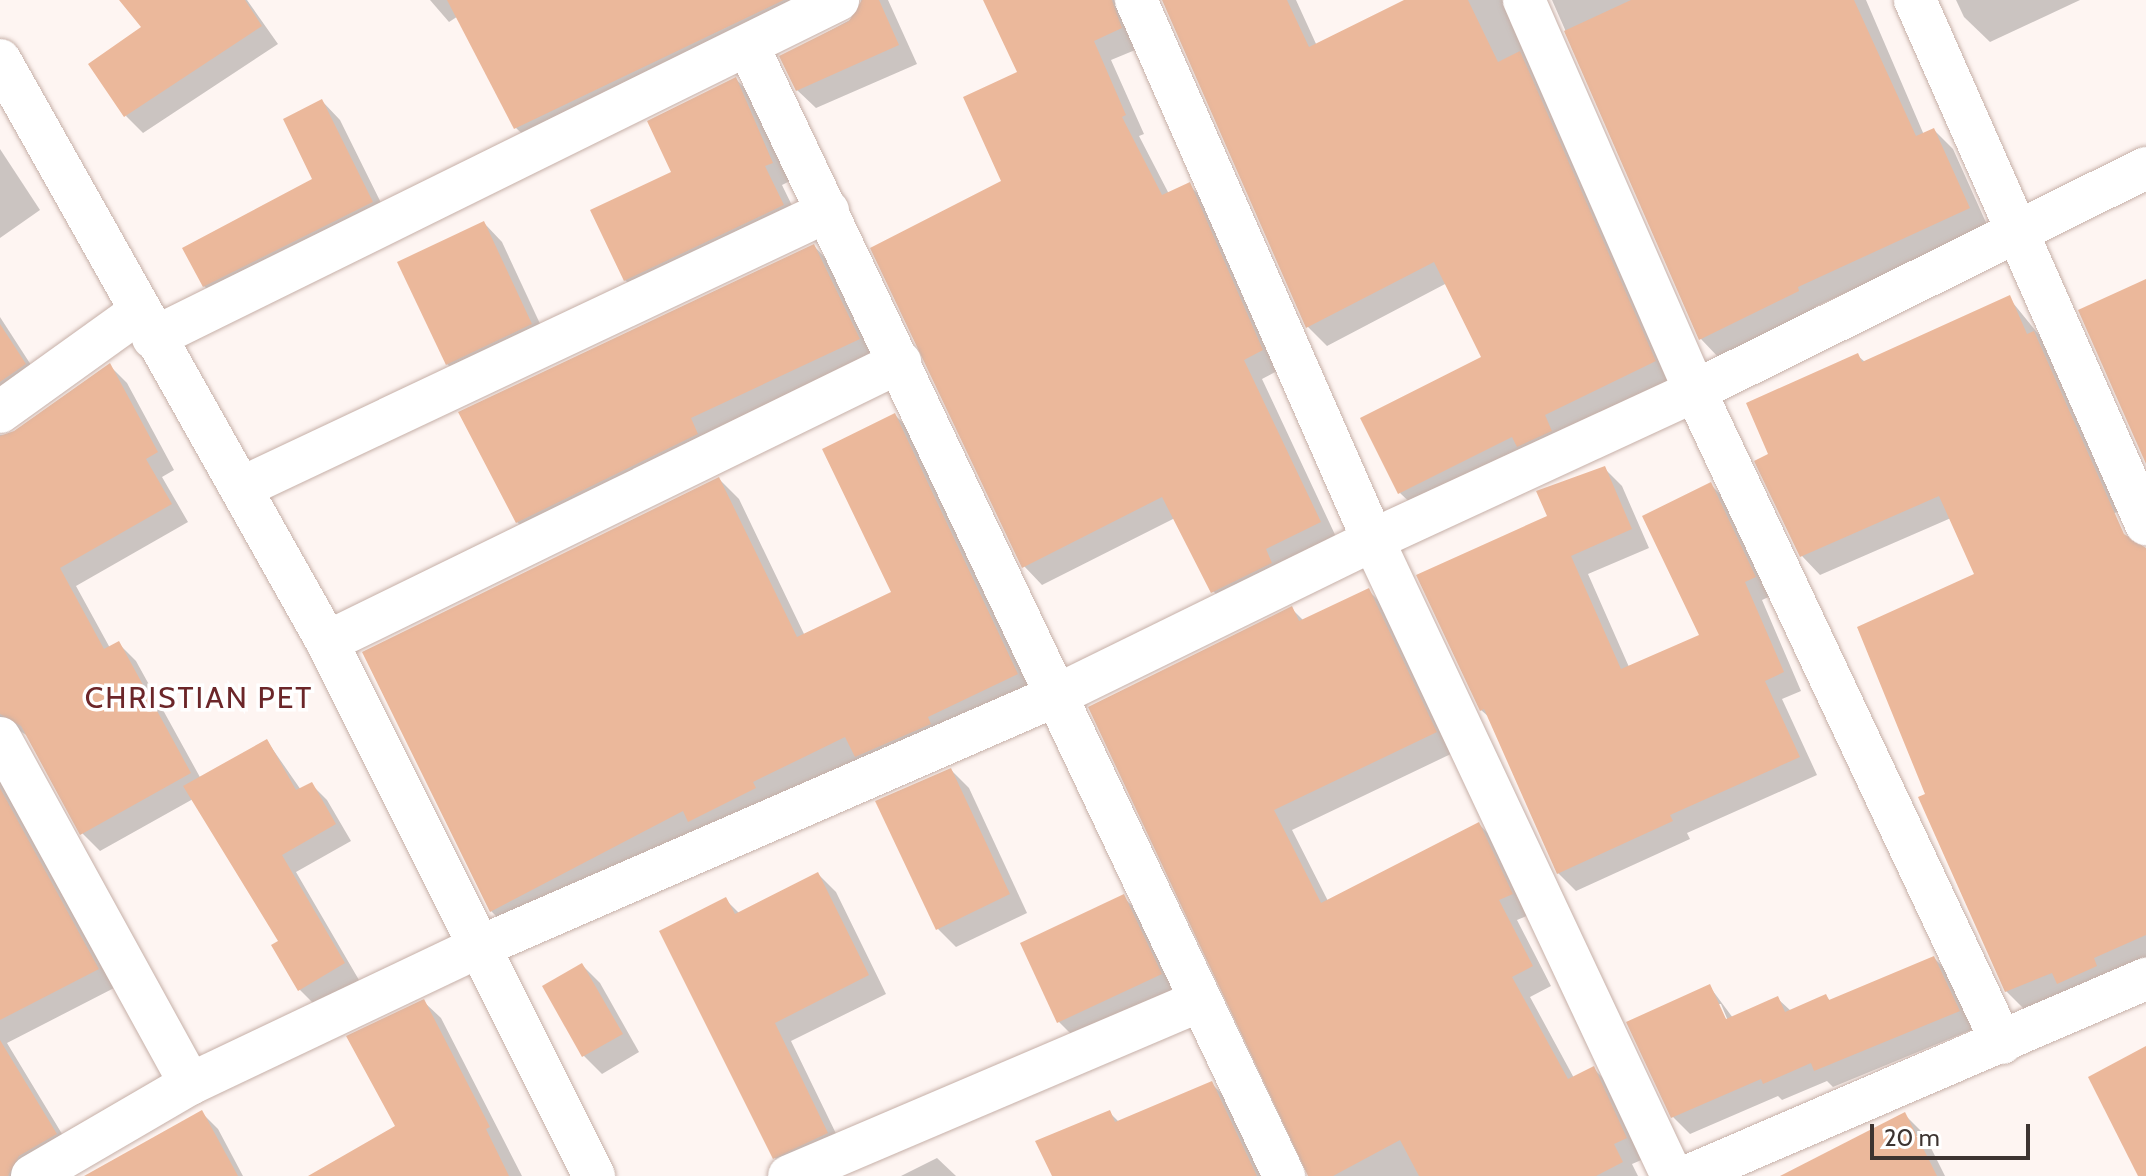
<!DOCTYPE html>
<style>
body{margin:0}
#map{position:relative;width:2146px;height:1176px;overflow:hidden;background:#fef5f2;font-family:Cabin,sans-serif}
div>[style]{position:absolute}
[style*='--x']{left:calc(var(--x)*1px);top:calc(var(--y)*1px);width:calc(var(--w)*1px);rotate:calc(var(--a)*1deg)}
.shadow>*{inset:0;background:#0003}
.building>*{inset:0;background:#ebb89b}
.roads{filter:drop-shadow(0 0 2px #c6b0a8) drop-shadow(0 0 2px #c6b0a8)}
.minor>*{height:42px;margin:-21px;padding:0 21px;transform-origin:21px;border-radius:21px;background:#fff}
span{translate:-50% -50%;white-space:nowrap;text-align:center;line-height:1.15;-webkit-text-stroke:7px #fff;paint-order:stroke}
.neighbourhood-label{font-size:30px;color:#6c2629;letter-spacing:2px}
.scale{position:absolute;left:1870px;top:1124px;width:160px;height:36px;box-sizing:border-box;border:4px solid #3d3431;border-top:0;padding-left:10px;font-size:24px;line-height:28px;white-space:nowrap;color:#3d3431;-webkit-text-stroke:6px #fff;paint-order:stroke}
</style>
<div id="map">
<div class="shadow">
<i style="clip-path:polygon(121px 0,247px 0,278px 44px,143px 133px,126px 116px,144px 28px)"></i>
<i style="clip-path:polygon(430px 0,483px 0,449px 22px)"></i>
<i style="clip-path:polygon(571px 0,840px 0,535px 146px,516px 128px)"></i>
<i style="clip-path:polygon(861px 0,888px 0,917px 64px,816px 108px,797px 90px,782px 57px,859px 15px)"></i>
<i style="clip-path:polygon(985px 0,1143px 0,1140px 48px,1111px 60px,1144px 134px,1139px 136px,1169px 194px,1189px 185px,1208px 204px,1281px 369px,1262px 379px,1338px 541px,1232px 610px,1213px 591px,1175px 518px,1042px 585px,1024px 566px,1003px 182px,1019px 73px)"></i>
<i style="clip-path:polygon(1164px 0,1296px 0,1317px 46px,1409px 0,1530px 0,1673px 380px,1419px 511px,1400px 493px,1484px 358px,1447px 283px,1327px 346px,1308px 327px)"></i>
<i style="clip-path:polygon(1552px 0,1866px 0,1924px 135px,1934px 130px,1953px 149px,1988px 227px,1815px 307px,1817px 310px,1719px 358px,1701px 339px)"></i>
<i style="clip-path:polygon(1956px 0,2080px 0,1990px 42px,1964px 17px)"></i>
<i style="clip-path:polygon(736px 79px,754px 98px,790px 181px,782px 185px,801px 224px,644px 298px,625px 280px)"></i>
<i style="clip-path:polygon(322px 101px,340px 120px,390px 221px,222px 304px,204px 286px,315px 179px)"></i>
<i style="clip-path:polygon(0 149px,40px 210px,0 238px)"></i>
<i style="clip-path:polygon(484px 223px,502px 242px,549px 343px,465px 382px,447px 364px)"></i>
<i style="clip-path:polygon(814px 246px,832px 265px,877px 358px,536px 540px,517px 522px)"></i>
<i style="clip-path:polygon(2009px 298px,2053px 352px,2122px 510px,2110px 515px,2146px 594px,2146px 961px,2025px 1010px,2006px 991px,1927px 795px,1976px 575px,1951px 518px,1820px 575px,1802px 556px,1771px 455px,1857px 355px,1865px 362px)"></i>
<i style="clip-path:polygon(0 317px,42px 382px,0 417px)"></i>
<i style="clip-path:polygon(109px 365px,127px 383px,174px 470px,162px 477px,188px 522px,76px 586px,110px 648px,119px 644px,136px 661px,201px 779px,267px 741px,301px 790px,311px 784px,327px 800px,351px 841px,296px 872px,359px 980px,316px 1006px,300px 990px,281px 941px,193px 799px,100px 851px,82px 833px,28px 736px,20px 731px,0 741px,0 435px,14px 434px)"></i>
<i style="clip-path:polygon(895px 415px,915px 435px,1036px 694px,511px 931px,491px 911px,719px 479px,739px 499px,805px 636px,893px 592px)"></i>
<i style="clip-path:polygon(1604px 468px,1622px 486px,1649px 548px,1588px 574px,1629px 667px,1702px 636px,1711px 485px,1729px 503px,1773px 595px,1762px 600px,1801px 691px,1782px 699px,1817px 775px,1687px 833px,1690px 839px,1576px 891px,1558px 873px,1490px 718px,1481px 710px,1550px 516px)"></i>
<i style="clip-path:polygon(1369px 591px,1388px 610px,1455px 752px,1292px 830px,1328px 901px,1479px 824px,1498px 844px,1531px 914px,1517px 920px,1551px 986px,1530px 997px,1574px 1078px,1593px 1068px,1613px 1088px,1646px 1158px,1632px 1164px,1638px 1176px,1320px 1176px,1091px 708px,1292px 609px,1304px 621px)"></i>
<i style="clip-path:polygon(951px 770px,969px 788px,1027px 913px,956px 947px,938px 929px)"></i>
<i style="clip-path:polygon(0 777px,116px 987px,7px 1043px,73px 1152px,35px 1176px,0 1176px)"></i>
<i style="clip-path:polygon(818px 874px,836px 892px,886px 994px,791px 1041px,845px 1152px,793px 1176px,775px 1158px,726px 900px,740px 914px)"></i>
<i style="clip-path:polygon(1123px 897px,1142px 915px,1178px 992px,1077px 1040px,1059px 1022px)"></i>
<i style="clip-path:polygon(evenodd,1934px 958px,1951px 975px,1976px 1028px,1833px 1087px,1827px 1081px,1782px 1100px,1778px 1096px,1690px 1134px,1673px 1117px,1629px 1023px,1710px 987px,1733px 1018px,1777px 998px,1791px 1011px,1826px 996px,1831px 1002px,1934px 958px,1717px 1004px,1721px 1004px,1731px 1028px,1717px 1004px)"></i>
<i style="clip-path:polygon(582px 965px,600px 983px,639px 1052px,602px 1074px,584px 1056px)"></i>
<i style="clip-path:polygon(424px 1002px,441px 1018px,522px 1176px,338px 1176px,397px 1127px)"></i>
<i style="clip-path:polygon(1212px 1084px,1230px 1102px,1265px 1176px,1054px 1176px,1110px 1113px,1120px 1123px)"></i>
<i style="clip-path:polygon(201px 1112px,218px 1129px,243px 1176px,86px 1176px)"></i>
<i style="clip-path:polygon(1904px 1114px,1924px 1134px,1945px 1176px,1852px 1176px)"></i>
<i style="clip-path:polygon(937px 1158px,956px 1176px,901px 1176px)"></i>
</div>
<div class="building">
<i style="clip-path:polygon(119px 0,245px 0,262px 26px,124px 117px,88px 64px,141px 27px)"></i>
<i style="clip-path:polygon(447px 0,784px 0,514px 129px)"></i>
<i style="clip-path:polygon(862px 0,879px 0,899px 45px,796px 91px,779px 56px,849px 21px)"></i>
<i style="clip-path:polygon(983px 0,1112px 0,1122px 28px,1094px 41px,1126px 115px,1122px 117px,1162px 195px,1190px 182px,1263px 350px,1244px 360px,1321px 522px,1266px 549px,1272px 563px,1211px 593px,1162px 497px,1022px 568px,870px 248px,1001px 181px,963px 97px,1017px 72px)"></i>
<i style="clip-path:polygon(1162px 0,1287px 0,1309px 47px,1404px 0,1468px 0,1498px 62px,1520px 51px,1656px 361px,1545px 415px,1552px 431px,1517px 447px,1512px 437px,1398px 494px,1360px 418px,1481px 357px,1434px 262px,1306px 328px)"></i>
<i style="clip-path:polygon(1631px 0,1854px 0,1916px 136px,1934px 128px,1970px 208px,1798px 287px,1799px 291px,1699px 340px,1564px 31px)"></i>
<i style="clip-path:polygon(736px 77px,773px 163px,765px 166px,784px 205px,624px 281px,590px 210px,671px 172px,647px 121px)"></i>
<i style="clip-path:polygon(322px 99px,373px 202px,203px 287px,182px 248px,312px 179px,283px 119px)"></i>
<i style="clip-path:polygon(484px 221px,532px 324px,446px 365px,397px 262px)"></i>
<i style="clip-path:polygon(814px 244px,860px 339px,691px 418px,698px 434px,516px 523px,458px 412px)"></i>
<i style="clip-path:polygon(2146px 279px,2146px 464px,2078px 310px)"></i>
<i style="clip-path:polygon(2010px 295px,2027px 334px,2034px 331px,2124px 534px,2146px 548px,2146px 935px,2094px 958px,2097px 966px,2057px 984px,2052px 973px,2005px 992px,1918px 797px,1925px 794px,1857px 627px,1974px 574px,1939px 496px,1800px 557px,1754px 461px,1768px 454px,1746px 403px,1858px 353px,1862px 362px)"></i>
<i style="clip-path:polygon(0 324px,26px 364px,0 382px)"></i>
<i style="clip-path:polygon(110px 363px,158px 452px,146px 459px,172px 504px,60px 568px,104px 649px,119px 641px,191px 773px,80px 835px,21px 726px,0 714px,0 436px,14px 431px)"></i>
<i style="clip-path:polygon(895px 413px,1018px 674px,928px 717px,931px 724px,855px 757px,845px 737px,753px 782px,756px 788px,688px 822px,683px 811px,490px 912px,362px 652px,719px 477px,797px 637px,891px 592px,822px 449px)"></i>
<i style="clip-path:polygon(1605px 466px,1632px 529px,1571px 556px,1621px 669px,1699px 635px,1642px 516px,1711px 482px,1756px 577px,1745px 582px,1784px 672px,1765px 681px,1800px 757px,1670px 815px,1673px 821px,1557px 874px,1484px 709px,1480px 711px,1416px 575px,1547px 516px,1536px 491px)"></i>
<i style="clip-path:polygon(1369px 588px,1437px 732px,1274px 810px,1321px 903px,1479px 822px,1513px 894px,1499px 900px,1533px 966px,1512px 977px,1568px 1079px,1594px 1066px,1627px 1138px,1614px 1144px,1623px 1162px,1596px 1176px,1419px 1176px,1400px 1140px,1333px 1176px,1308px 1176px,1088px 707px,1292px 606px,1299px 621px)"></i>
<i style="clip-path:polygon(267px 739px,296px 790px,312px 782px,336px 824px,282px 855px,345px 963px,298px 991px,271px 945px,278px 941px,183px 786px)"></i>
<i style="clip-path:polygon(951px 768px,1010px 894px,936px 930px,875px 801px)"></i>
<i style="clip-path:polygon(0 788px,99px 969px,0 1020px)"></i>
<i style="clip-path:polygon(818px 872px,869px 975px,775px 1023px,828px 1133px,773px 1159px,659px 931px,726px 897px,735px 914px)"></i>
<i style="clip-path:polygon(1124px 894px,1162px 974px,1057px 1023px,1020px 943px)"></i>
<i style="clip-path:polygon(1934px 956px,1960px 1011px,1814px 1071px,1811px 1063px,1763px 1084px,1761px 1079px,1671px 1118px,1626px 1022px,1710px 984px,1726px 1019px,1778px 996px,1785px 1012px,1826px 994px,1829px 1000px)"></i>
<i style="clip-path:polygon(582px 963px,623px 1034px,582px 1057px,542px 986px)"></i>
<i style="clip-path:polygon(424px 999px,490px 1127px,486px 1129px,509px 1176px,308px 1176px,395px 1126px,346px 1036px)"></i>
<i style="clip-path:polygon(0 1040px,57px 1134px,19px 1156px,8px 1176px,0 1176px)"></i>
<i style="clip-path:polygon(2146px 1046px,2146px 1176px,2138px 1176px,2088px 1077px)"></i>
<i style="clip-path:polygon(1212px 1081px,1257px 1176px,1052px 1176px,1035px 1141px,1110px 1110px,1115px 1122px)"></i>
<i style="clip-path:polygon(202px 1110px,238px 1176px,84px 1176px)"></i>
<i style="clip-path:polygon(1905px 1112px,1937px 1176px,1780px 1176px)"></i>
</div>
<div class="roads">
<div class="minor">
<i style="--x:1524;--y:0;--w:427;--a:66.4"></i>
<i style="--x:1695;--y:391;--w:355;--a:155.2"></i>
<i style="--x:1373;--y:540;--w:703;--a:64.82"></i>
<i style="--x:1915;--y:0;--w:573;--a:66.21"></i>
<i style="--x:748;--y:46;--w:1251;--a:64.62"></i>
<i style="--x:0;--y:60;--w:668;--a:60.67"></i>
<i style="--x:327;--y:642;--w:597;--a:63.43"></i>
<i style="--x:153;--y:338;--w:764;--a:-26.26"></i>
<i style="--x:0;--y:412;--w:171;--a:-35.7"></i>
<i style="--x:243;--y:487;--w:647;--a:-25.26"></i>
<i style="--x:327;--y:642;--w:638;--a:-26.04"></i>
<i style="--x:0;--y:738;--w:395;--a:61.2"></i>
<i style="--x:2002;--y:1043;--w:721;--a:-115.21"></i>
<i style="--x:1695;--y:391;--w:503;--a:-26.31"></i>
<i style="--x:32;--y:1176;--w:183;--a:-30.2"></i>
<i style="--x:190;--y:1084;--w:318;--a:-25.4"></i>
<i style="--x:477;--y:948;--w:628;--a:-23.55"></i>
<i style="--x:1053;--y:697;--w:356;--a:-26.1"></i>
<i style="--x:1373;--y:540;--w:590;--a:-113.7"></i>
<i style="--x:789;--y:1176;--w:444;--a:-23.1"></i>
<i style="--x:1688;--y:1176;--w:499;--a:-23.3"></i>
</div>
</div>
<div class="neighbourhood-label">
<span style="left:199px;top:698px">CHRISTIAN PET</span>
</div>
<div class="scale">20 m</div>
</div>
